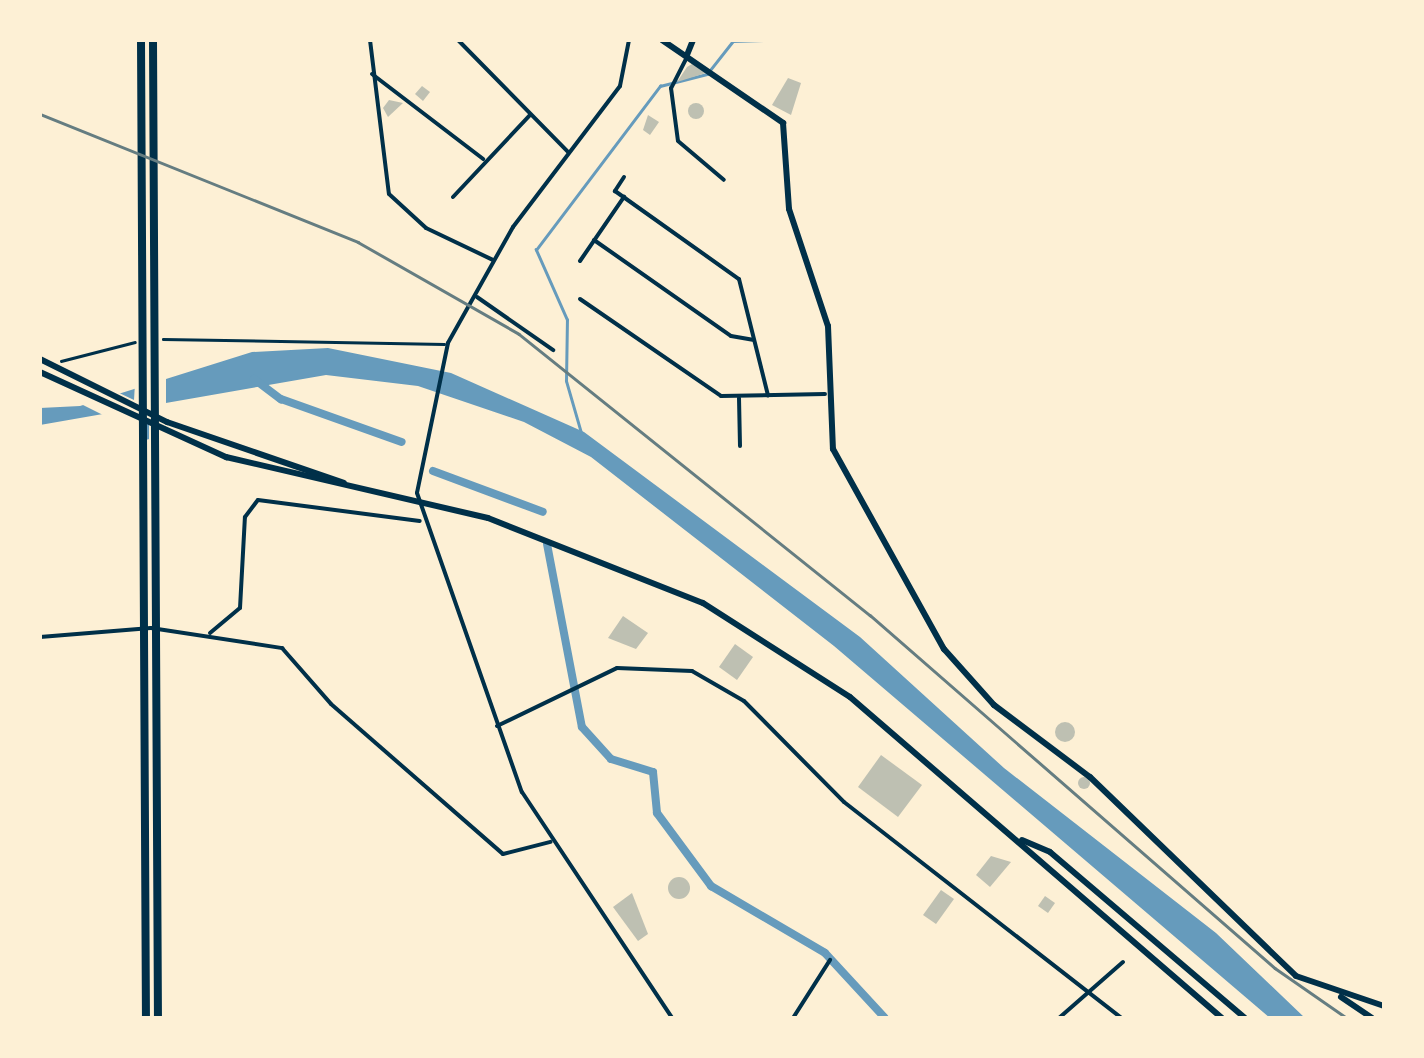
<!DOCTYPE html>
<style>
body{margin:0}
#map{position:relative;width:1424px;height:1058px;overflow:hidden;background:#fdf0d5;font-family:"Asap Condensed",sans-serif}
div>[style]{position:absolute}
[style*='--x']{left:calc(var(--x)*1px);top:calc(var(--y)*1px);width:calc(var(--w)*1px);rotate:calc(var(--a)*1deg)}
.water>*{inset:0;background:#669bbc}
.pier>*{inset:0;background:#fdf0d5}
.stream>*{height:2.5px;margin:-1.25px;padding:0 1.25px;transform-origin:1.25px;border-radius:1.25px;background:#669bbc}
.canal>*{height:8px;margin:-4px;padding:0 4px;transform-origin:4px;border-radius:4px;background:#669bbc}
.building>*{inset:0;background:#bec0b2}
.round{border-radius:50%}
.path>*{height:2.5px;margin:-1.25px;padding:0 1.25px;transform-origin:1.25px;border-radius:1.25px;background:#003049}
.minor>*{height:4px;margin:-2px;padding:0 2px;transform-origin:2px;border-radius:2px;background:#003049}
.secondary>*{height:6px;margin:-3px;padding:0 3px;transform-origin:3px;border-radius:3px;background:#003049}
.trunk>*{height:6px;margin:-3px;padding:0 3px;transform-origin:3px;border-radius:3px;background:#003049}
.motorway>*{height:8px;margin:-4px;padding:0 4px;transform-origin:4px;border-radius:4px;background:#003049}
.rail>*{height:2.5px;margin:-1.25px;padding:0 1.25px;transform-origin:1.25px;border-radius:1.25px;background:#657d81}
span{translate:-50% -50%;white-space:nowrap;text-align:center;line-height:1.15;-webkit-text-stroke:10px #fdf0d5;paint-order:stroke}
.frame{position:absolute;inset:0;border:42px solid #fdf0d5;pointer-events:none}
</style>
<div id="map">
<div class="water">
<i style="clip-path:polygon(328px 348px,451px 373px,584px 432px,860px 637px,1004px 768px,1216px 933px,1305px 1018px,1270px 1018px,834px 646px,591px 457px,524px 422px,418px 386px,326px 375px,40px 425px,40px 408px,80px 406px,252px 352px)"></i>
</div>
<div class="pier">
<i style="clip-path:polygon(166px 373px,166px 407px,111px 419px,75px 401px,113px 390px,134px 400px,135px 383px)"></i>
</div>
<div class="stream">
<i style="--x:581;--y:433;--w:54;--a:-106.1"></i>
<i style="--x:566;--y:381;--w:61;--a:-89.1"></i>
<i style="--x:567;--y:320;--w:77;--a:-113.9"></i>
<i style="--x:536;--y:250;--w:206;--a:-52.9"></i>
<i style="--x:660;--y:86;--w:49;--a:-14.3"></i>
<i style="--x:707;--y:74;--w:42;--a:-51.8"></i>
<i style="--x:733;--y:41;--w:33;--a:-2"></i>
<i style="--x:147;--y:438;--w:17;--a:-90"></i>
</div>
<div class="canal">
<i style="--x:254;--y:379;--w:34;--a:37"></i>
<i style="--x:281;--y:399;--w:128;--a:19.6"></i>
<i style="--x:433;--y:471;--w:117;--a:20.4"></i>
<i style="--x:547;--y:544;--w:186;--a:79.2"></i>
<i style="--x:582;--y:727;--w:43;--a:47.8"></i>
<i style="--x:611;--y:759;--w:44;--a:17.2"></i>
<i style="--x:653;--y:772;--w:41;--a:84.4"></i>
<i style="--x:657;--y:813;--w:91;--a:53.5"></i>
<i style="--x:711;--y:886;--w:132;--a:30.4"></i>
<i style="--x:825;--y:953;--w:88;--a:47.3"></i>
</div>
<div class="building">
<i style="clip-path:polygon(692px 64px,706px 73px,677px 82px,687px 67px)"></i>
<i style="clip-path:polygon(788px 78px,801px 83px,791px 115px,772px 105px)"></i>
<i style="clip-path:polygon(422px 86px,430px 92px,423px 101px,415px 94px)"></i>
<i style="clip-path:polygon(389px 100px,403px 103px,388px 117px,383px 108px)"></i>
<i class="round" style="left:688px;top:103px;width:16px;height:16px"></i>
<i style="clip-path:polygon(648px 115px,659px 122px,650px 135px,643px 130px)"></i>
<i style="clip-path:polygon(623px 616px,648px 633px,636px 649px,608px 638px)"></i>
<i style="clip-path:polygon(735px 644px,753px 657px,737px 680px,719px 667px)"></i>
<i class="round" style="left:1055px;top:722px;width:20px;height:20px"></i>
<i style="clip-path:polygon(881px 755px,922px 785px,898px 817px,858px 787px)"></i>
<i class="round" style="left:1078px;top:777px;width:12px;height:12px"></i>
<i style="clip-path:polygon(991px 856px,1011px 862px,990px 887px,976px 875px)"></i>
<i class="round" style="left:668px;top:877px;width:22px;height:22px"></i>
<i style="clip-path:polygon(941px 890px,954px 899px,936px 924px,923px 915px)"></i>
<i style="clip-path:polygon(632px 893px,648px 934px,638px 941px,613px 907px)"></i>
<i style="clip-path:polygon(1045px 896px,1055px 903px,1048px 913px,1038px 906px)"></i>
</div>
<div class="path">
<i style="--x:163;--y:339;--w:281;--a:1"></i>
<i style="--x:61;--y:361;--w:76;--a:-14.4"></i>
</div>
<div class="minor">
<i style="--x:370;--y:40;--w:155;--a:83"></i>
<i style="--x:389;--y:194;--w:50;--a:42.6"></i>
<i style="--x:426;--y:228;--w:74;--a:25.5"></i>
<i style="--x:458;--y:40;--w:158;--a:45.5"></i>
<i style="--x:629;--y:40;--w:47;--a:101.1"></i>
<i style="--x:620;--y:86;--w:177;--a:127.2"></i>
<i style="--x:513;--y:227;--w:133;--a:119.3"></i>
<i style="--x:448;--y:343;--w:153;--a:101.7"></i>
<i style="--x:417;--y:493;--w:317;--a:70.7"></i>
<i style="--x:522;--y:792;--w:271;--a:56.4"></i>
<i style="--x:686;--y:59;--w:33;--a:117"></i>
<i style="--x:671;--y:88;--w:53;--a:82.5"></i>
<i style="--x:678;--y:141;--w:60;--a:40.3"></i>
<i style="--x:372;--y:74;--w:140;--a:37.4"></i>
<i style="--x:624;--y:177;--w:17;--a:123"></i>
<i style="--x:615;--y:191;--w:152;--a:35.4"></i>
<i style="--x:739;--y:279;--w:120;--a:76"></i>
<i style="--x:453;--y:197;--w:112;--a:-46.8"></i>
<i style="--x:594;--y:240;--w:167;--a:35"></i>
<i style="--x:731;--y:336;--w:22;--a:10"></i>
<i style="--x:580;--y:261;--w:78;--a:-55.5"></i>
<i style="--x:477;--y:297;--w:93;--a:34.9"></i>
<i style="--x:580;--y:299;--w:171;--a:34.5"></i>
<i style="--x:721;--y:396;--w:104;--a:-1.1"></i>
<i style="--x:739;--y:398;--w:48;--a:88.8"></i>
<i style="--x:210;--y:633;--w:39;--a:-40"></i>
<i style="--x:240;--y:608;--w:91;--a:-86.9"></i>
<i style="--x:245;--y:517;--w:21;--a:-53"></i>
<i style="--x:258;--y:500;--w:163;--a:7.4"></i>
<i style="--x:40;--y:637;--w:111;--a:-4.6"></i>
<i style="--x:151;--y:628;--w:133;--a:8.7"></i>
<i style="--x:282;--y:648;--w:74;--a:48.8"></i>
<i style="--x:331;--y:704;--w:228;--a:41.1"></i>
<i style="--x:503;--y:854;--w:49;--a:-14.3"></i>
<i style="--x:497;--y:726;--w:133;--a:-25.8"></i>
<i style="--x:617;--y:668;--w:75;--a:2.3"></i>
<i style="--x:692;--y:671;--w:60;--a:30"></i>
<i style="--x:744;--y:701;--w:142;--a:45.3"></i>
<i style="--x:844;--y:802;--w:351;--a:37.9"></i>
<i style="--x:793;--y:1018;--w:69;--a:-57.5"></i>
<i style="--x:1059;--y:1018;--w:85;--a:-41.2"></i>
</div>
<div class="secondary">
<i style="--x:662;--y:40;--w:147;--a:34.4"></i>
<i style="--x:783;--y:123;--w:86;--a:86"></i>
<i style="--x:789;--y:209;--w:123;--a:71.6"></i>
<i style="--x:828;--y:326;--w:123;--a:87.7"></i>
<i style="--x:833;--y:449;--w:229;--a:61"></i>
<i style="--x:944;--y:649;--w:75;--a:48.2"></i>
<i style="--x:994;--y:705;--w:120;--a:36.9"></i>
<i style="--x:1090;--y:777;--w:286;--a:44"></i>
<i style="--x:1296;--y:976;--w:93;--a:18.8"></i>
<i style="--x:687;--y:55;--w:16;--a:-68"></i>
<i style="--x:1341;--y:997;--w:37;--a:34"></i>
</div>
<div class="trunk">
<i style="--x:40;--y:359;--w:142;--a:26.4"></i>
<i style="--x:167;--y:422;--w:187;--a:19"></i>
<i style="--x:40;--y:372;--w:205;--a:24.6"></i>
<i style="--x:226;--y:457;--w:269;--a:13.1"></i>
<i style="--x:488;--y:518;--w:231;--a:21.6"></i>
<i style="--x:703;--y:603;--w:174;--a:32.6"></i>
<i style="--x:850;--y:697;--w:491;--a:40.8"></i>
<i style="--x:1022;--y:840;--w:30;--a:23"></i>
<i style="--x:1050;--y:852;--w:256;--a:40.4"></i>
</div>
<div class="motorway">
<i style="--x:141;--y:40;--w:978;--a:89.71"></i>
<i style="--x:153;--y:40;--w:978;--a:89.71"></i>
</div>
<div class="rail">
<i style="--x:40;--y:114;--w:343;--a:21.9"></i>
<i style="--x:358;--y:242;--w:185;--a:29.7"></i>
<i style="--x:519;--y:334;--w:450;--a:38.7"></i>
<i style="--x:870;--y:615;--w:537;--a:41.08"></i>
<i style="--x:1275;--y:968;--w:88;--a:34.8"></i>
</div>
<div class="frame"></div>
</div>
